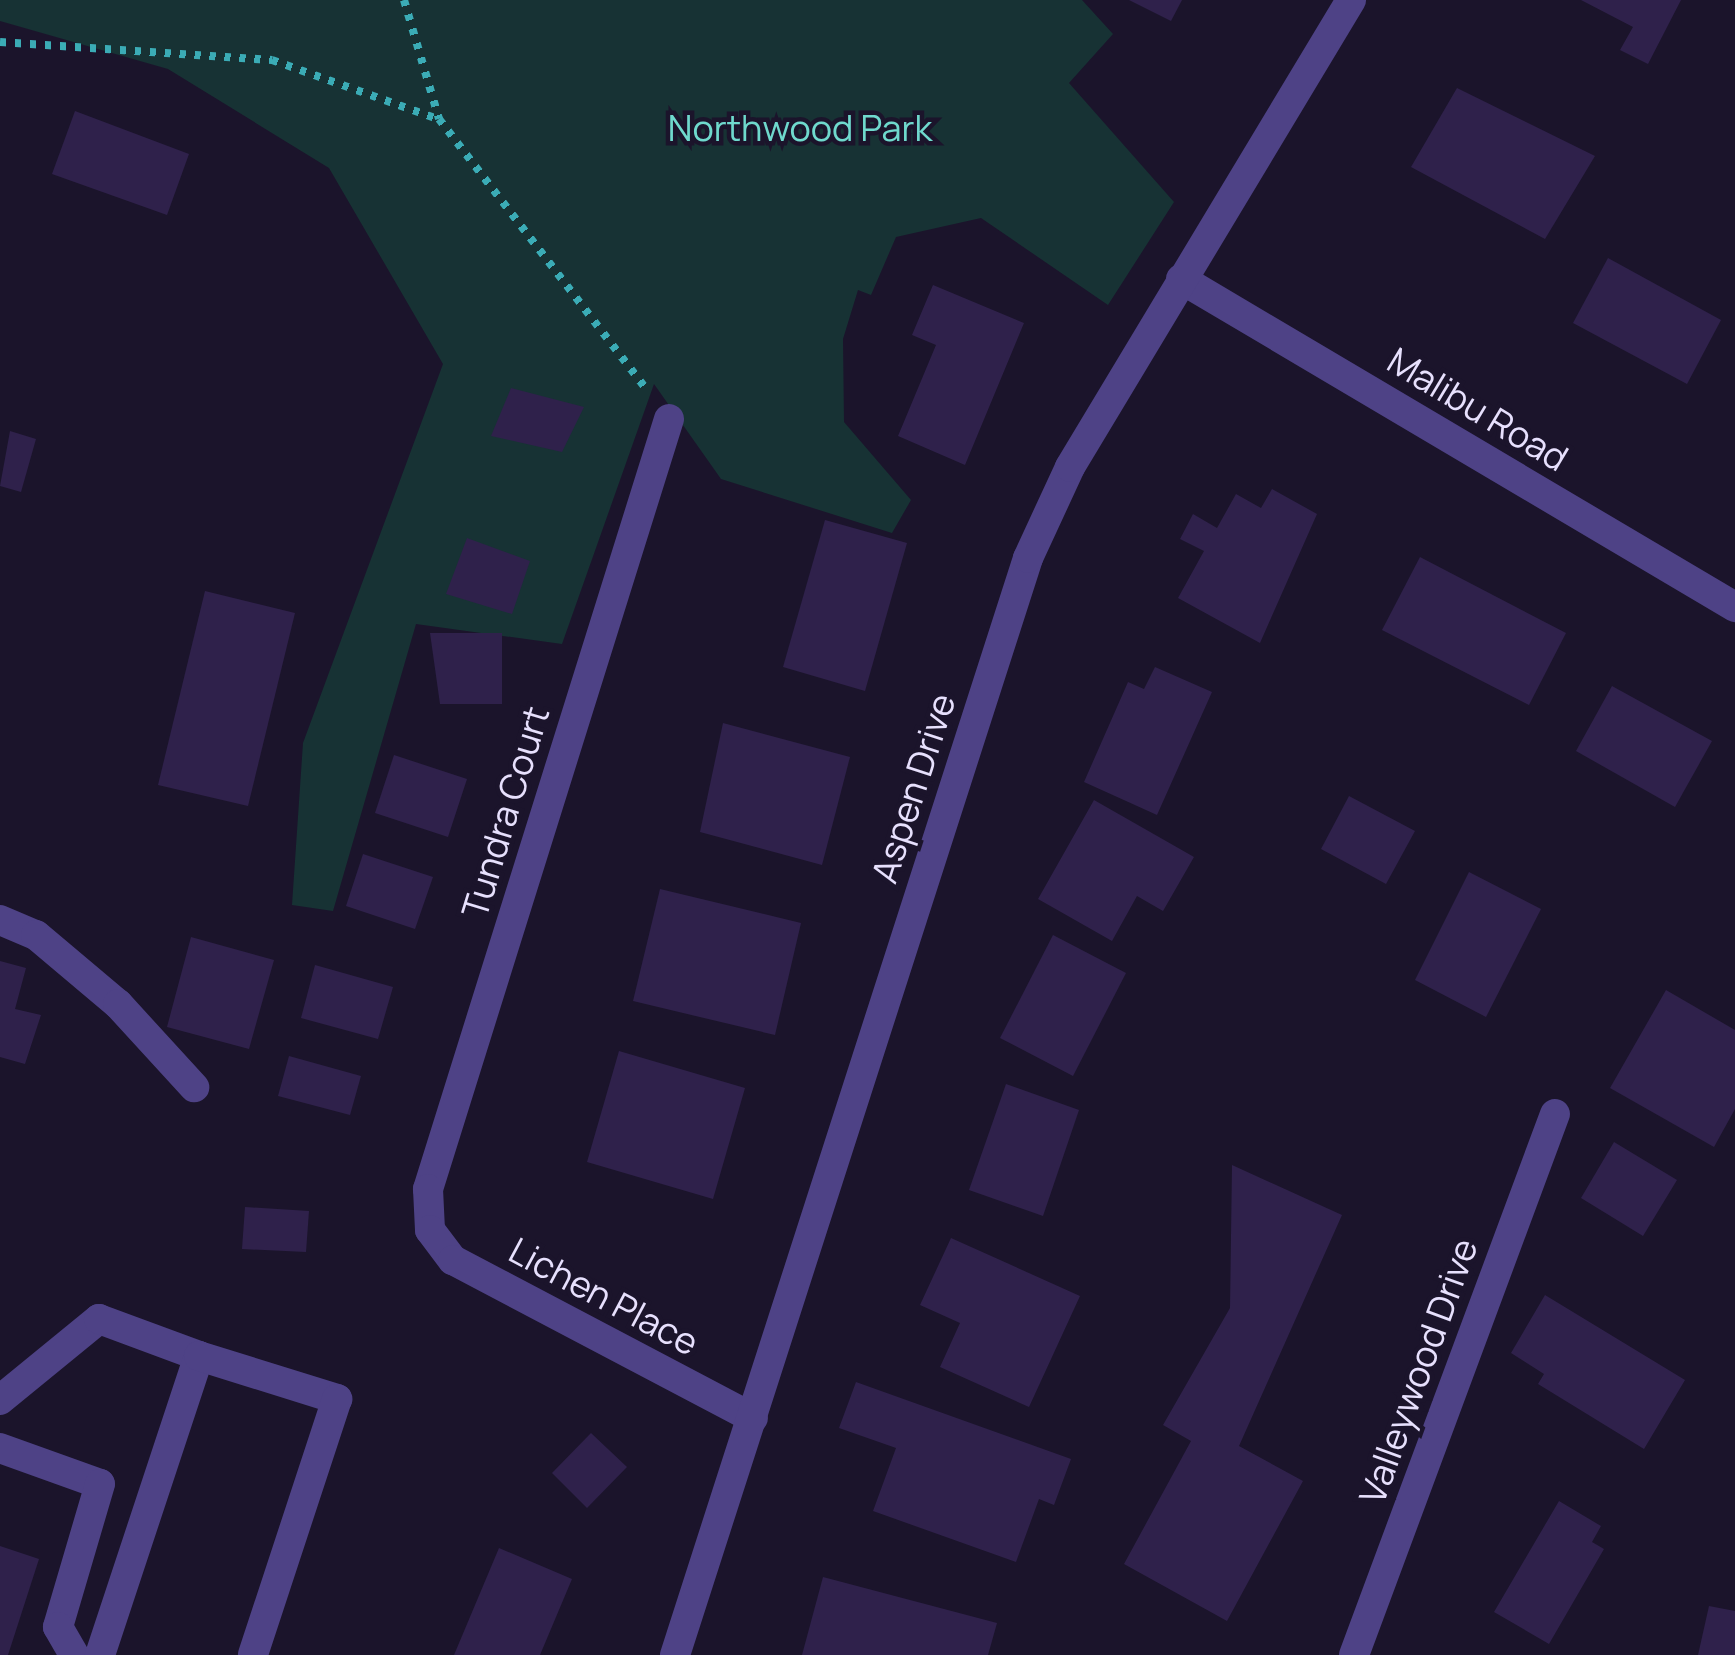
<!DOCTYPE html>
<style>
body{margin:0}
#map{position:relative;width:1735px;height:1655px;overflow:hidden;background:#1b142b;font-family:Manrope,sans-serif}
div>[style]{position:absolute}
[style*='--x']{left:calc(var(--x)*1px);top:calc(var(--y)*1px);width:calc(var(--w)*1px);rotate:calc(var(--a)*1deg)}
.green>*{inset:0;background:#173234}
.building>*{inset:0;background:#2f214b}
.path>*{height:8px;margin-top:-4px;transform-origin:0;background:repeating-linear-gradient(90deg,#3bacb6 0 6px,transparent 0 15px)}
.minor>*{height:30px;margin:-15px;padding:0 15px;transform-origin:15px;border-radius:15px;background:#4e4286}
span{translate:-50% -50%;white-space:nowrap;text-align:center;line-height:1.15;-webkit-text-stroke:9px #1b142b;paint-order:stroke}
.park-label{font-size:36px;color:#6fd9cd}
.street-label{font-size:36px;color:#e7e0fd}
</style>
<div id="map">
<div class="green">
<i style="clip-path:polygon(0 0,1082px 0,1113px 34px,1069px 83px,1174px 202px,1108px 305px,981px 218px,896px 237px,871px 295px,858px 290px,843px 339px,844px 422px,911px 500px,892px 533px,721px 479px,654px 384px,562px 644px,416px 624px,333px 911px,292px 905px,303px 743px,443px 364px,329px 168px,168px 69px,0 21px)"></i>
</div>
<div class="building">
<i style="clip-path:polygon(1129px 0,1182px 0,1171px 21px)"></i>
<i style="clip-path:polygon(1581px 0,1681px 0,1648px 64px,1620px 50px,1633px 27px)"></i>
<i style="clip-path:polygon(1457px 88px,1595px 156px,1545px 239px,1411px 167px)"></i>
<i style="clip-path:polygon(75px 111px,189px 154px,167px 215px,52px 174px)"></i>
<i style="clip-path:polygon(1608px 258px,1721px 320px,1687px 384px,1573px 323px)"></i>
<i style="clip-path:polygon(933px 285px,1024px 323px,965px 465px,898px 436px,936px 345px,912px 335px)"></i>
<i style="clip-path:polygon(511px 388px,584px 407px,562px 452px,491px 436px)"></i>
<i style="clip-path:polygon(10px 431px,36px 439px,21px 492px,0 486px)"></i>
<i style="clip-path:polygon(1272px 489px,1317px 514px,1260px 643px,1178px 598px,1204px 551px,1180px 539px,1193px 514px,1217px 528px,1236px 494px,1261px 508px)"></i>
<i style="clip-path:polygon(825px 520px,907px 543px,865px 691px,783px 667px)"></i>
<i style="clip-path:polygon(467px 538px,530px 561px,512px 614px,446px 594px)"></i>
<i style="clip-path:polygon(1420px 557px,1566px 633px,1529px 705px,1382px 630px)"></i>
<i style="clip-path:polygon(205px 591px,295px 613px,248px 806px,158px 785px)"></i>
<i style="clip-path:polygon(430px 633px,502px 633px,502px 704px,440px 704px)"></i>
<i style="clip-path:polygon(1155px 667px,1212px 692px,1157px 815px,1084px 782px,1128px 682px,1144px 689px)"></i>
<i style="clip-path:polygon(1612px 686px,1712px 741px,1675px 807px,1576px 751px)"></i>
<i style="clip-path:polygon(723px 723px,850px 757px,822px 865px,700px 832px)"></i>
<i style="clip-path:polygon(394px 755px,467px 779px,448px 837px,375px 813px)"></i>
<i style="clip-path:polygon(1349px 796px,1415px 831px,1386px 884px,1321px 849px)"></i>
<i style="clip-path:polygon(1094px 800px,1194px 857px,1163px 911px,1137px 896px,1112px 941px,1038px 899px)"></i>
<i style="clip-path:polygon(363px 854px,433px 877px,415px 929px,346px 906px)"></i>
<i style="clip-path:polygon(1469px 872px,1541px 909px,1486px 1017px,1415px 980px)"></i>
<i style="clip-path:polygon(660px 889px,801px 923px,775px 1035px,633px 1001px)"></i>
<i style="clip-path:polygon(1053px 935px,1126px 973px,1073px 1076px,1000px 1038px)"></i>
<i style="clip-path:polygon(191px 937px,274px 960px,249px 1049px,167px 1027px)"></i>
<i style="clip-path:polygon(0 961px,26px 968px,15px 1009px,41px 1015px,25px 1064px,0 1057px)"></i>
<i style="clip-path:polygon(315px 965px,393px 987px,378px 1039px,301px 1018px)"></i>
<i style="clip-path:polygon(1666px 990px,1735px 1030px,1735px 1109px,1714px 1147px,1610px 1088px)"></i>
<i style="clip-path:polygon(619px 1051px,745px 1088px,713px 1199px,587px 1162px)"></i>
<i style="clip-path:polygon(289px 1056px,361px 1076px,350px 1115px,278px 1096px)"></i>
<i style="clip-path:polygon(1006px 1084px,1079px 1110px,1043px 1216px,969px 1190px)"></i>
<i style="clip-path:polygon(1614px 1142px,1677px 1180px,1643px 1236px,1581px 1198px)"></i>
<i style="clip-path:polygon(1232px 1165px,1342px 1215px,1239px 1446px,1303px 1481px,1227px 1621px,1124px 1564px,1191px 1441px,1163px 1425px,1230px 1308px)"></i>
<i style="clip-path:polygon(245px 1207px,309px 1211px,306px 1252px,242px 1249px)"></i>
<i style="clip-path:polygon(951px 1238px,1080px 1296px,1029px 1407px,940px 1367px,960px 1323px,920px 1305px)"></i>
<i style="clip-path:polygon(1545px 1295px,1685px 1380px,1644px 1449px,1538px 1384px,1544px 1374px,1511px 1353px)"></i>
<i style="clip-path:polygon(856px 1382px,1071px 1459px,1054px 1505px,1039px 1499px,1016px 1562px,873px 1511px,896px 1448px,839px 1428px)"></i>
<i style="clip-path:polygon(591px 1433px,627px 1467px,587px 1508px,552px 1473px)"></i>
<i style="clip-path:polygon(1559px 1501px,1601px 1526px,1592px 1542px,1604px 1549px,1549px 1644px,1494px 1612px)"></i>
<i style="clip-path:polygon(0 1546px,39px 1559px,8px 1655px,0 1655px)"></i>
<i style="clip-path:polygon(499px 1548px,572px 1579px,540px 1655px,454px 1655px)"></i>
<i style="clip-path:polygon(823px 1577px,997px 1623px,988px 1655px,802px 1655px)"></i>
<i style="clip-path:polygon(1709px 1606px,1735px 1611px,1735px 1655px,1698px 1655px)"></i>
</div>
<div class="path">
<i style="--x:404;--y:0;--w:124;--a:73.6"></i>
<i style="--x:439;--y:119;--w:340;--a:52.5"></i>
<i style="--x:0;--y:42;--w:273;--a:3.8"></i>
<i style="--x:272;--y:60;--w:176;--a:19.6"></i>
</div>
<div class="minor">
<i style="--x:1181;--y:279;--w:644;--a:30.63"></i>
<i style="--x:669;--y:419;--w:807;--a:107.38"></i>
<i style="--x:428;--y:1189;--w:41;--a:87.2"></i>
<i style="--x:430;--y:1230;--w:38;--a:53"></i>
<i style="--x:453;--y:1260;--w:339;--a:27.8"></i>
<i style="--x:0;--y:920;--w:39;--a:23"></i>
<i style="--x:36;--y:935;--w:107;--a:40.1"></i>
<i style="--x:118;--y:1004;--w:113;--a:47.5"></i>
<i style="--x:0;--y:1400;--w:128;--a:-39.3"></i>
<i style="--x:99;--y:1319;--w:107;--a:20.3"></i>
<i style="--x:0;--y:1448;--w:106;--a:19.8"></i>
<i style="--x:100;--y:1484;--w:149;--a:106.4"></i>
<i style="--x:58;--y:1627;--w:32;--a:60"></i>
<i style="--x:100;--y:1655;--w:315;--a:-71.7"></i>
<i style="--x:199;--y:1356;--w:145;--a:17.3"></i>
<i style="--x:337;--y:1399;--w:269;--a:108.2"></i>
<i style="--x:675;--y:1655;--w:1152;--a:-72.16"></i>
<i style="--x:1028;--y:558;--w:100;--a:-65.2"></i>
<i style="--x:1070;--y:467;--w:545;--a:-58.96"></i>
<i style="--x:1354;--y:1655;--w:577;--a:-69.62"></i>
</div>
<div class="park-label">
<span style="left:800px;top:128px">Northwood Park</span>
</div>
<div class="street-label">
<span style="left:1478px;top:409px;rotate:31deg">Malibu Road</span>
<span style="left:913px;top:788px;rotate:-72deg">Aspen Drive</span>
<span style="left:505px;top:812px;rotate:-73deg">Tundra Court</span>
<span style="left:604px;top:1296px;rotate:28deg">Lichen Place</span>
<span style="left:1418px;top:1371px;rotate:-70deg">Valleywood Drive</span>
</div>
</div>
